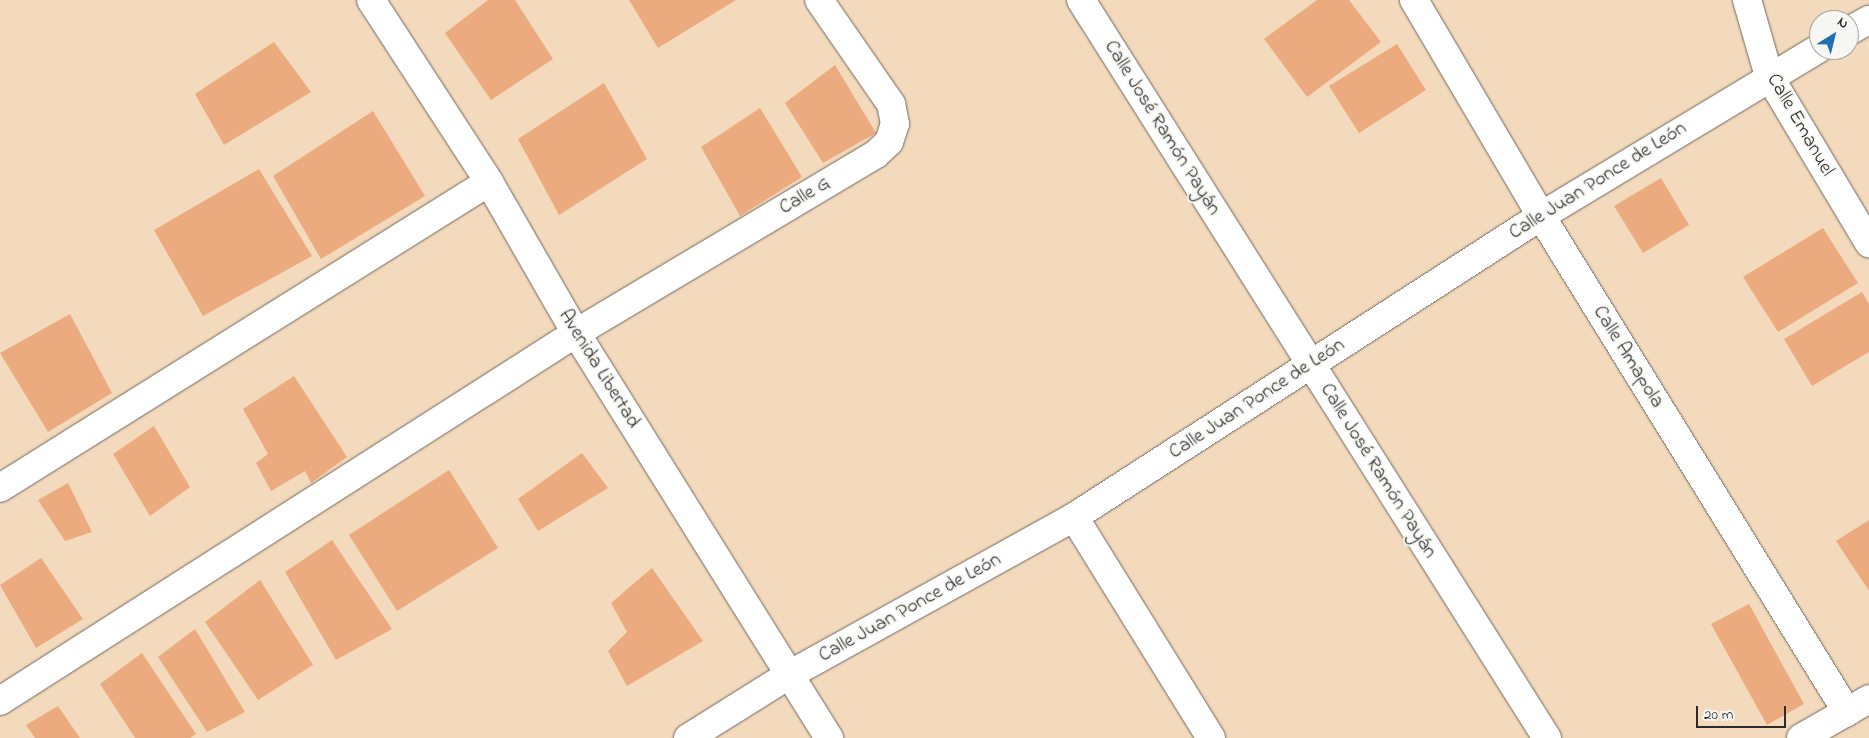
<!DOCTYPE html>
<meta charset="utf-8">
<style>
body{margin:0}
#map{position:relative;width:1869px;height:738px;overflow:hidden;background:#f3dabd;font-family:"Indie Flower",sans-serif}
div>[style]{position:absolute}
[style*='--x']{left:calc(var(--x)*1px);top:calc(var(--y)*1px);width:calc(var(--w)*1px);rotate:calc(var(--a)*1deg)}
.building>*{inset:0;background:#ebab7f}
.roads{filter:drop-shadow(0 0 1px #71685e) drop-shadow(0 0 1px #71685e)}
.minor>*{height:28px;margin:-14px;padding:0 14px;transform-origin:14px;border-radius:14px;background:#fff}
span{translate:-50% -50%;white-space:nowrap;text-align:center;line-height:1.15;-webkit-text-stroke:4px #f6f6f2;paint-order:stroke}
.street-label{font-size:20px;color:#2b2b2b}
.north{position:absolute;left:1809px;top:10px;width:50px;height:50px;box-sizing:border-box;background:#f6f6f2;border:1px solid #a5a5a2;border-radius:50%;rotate:36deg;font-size:14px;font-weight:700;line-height:20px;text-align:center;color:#2b2b2b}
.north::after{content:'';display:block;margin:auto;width:18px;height:22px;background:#1f6fb2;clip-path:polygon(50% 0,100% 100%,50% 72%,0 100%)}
.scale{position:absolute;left:1696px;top:706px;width:90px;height:22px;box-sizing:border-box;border:2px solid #2b2b2b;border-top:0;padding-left:6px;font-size:15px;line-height:18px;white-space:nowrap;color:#2b2b2b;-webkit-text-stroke:4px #f6f6f2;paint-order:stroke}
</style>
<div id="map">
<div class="building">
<i style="clip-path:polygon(488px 0,515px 0,553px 59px,491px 100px,445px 33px)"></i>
<i style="clip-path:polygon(629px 0,736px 0,658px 48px)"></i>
<i style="clip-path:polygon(1317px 0,1349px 0,1381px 42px,1307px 97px,1264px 39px)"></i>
<i style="clip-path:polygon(274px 42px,311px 92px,224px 145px,195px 94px)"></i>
<i style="clip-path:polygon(1397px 44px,1426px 90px,1359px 133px,1329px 86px)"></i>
<i style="clip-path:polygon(835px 65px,876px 133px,823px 163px,785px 103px)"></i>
<i style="clip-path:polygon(604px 83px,647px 159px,559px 215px,518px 139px)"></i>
<i style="clip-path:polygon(760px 108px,802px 177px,740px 216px,701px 147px)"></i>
<i style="clip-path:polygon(373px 111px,425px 196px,321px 259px,273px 176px)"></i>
<i style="clip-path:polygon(259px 169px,312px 256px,203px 316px,154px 230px)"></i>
<i style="clip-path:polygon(1661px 178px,1689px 225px,1643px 253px,1614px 206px)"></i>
<i style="clip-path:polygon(1823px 228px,1858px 283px,1778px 332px,1743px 277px)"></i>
<i style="clip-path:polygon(1862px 292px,1869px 304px,1869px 352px,1812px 386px,1784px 339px)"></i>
<i style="clip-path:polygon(70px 314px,112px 393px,48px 432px,0 353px)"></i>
<i style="clip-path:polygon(294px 376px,347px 457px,311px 483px,305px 471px,271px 491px,256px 463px,268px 454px,243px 409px)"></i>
<i style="clip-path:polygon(154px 426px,190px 487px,150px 516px,113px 454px)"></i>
<i style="clip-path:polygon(582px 453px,608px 488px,538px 531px,518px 499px)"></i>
<i style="clip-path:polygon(449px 470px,498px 548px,397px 611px,349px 535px)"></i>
<i style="clip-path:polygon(68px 483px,92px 532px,65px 541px,38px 500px)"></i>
<i style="clip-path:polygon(1869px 520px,1869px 591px,1836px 541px)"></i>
<i style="clip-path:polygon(332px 540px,392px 629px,336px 660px,285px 572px)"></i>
<i style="clip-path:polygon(41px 558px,83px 619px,36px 648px,0 585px)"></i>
<i style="clip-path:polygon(652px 568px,703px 641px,627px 686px,608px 651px,627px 632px,611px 603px)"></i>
<i style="clip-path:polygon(260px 580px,313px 665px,258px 700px,205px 622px)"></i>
<i style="clip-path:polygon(1749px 604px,1804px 704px,1767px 725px,1711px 624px)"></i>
<i style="clip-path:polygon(195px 629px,245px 712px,207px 732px,158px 657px)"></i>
<i style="clip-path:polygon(142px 653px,196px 734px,190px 738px,135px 738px,100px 684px)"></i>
<i style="clip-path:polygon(58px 706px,80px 738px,35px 738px,26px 725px)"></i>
</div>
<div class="roads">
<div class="minor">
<i style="--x:371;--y:0;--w:217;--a:57"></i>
<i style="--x:489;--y:182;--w:174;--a:60.1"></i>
<i style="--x:576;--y:333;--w:478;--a:58"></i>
<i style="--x:1081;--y:0;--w:873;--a:57.73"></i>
<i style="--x:1414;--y:0;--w:251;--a:59.5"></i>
<i style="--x:1541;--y:216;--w:583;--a:58.33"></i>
<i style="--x:1747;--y:0;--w:79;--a:73.9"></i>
<i style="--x:1769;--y:76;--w:195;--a:59.1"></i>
<i style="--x:1849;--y:31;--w:23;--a:-29"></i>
<i style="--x:0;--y:488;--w:577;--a:-32.04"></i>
<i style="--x:1074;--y:517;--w:260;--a:58.2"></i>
<i style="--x:0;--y:701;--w:684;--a:-32.57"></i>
<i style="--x:576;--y:333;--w:349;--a:-30.8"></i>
<i style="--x:876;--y:154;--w:18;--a:-43"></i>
<i style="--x:889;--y:142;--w:19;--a:-72"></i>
<i style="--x:895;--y:124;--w:20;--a:-101"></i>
<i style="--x:891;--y:104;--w:126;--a:-124.7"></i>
<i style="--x:688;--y:738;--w:119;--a:-32"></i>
<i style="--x:789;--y:675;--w:326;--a:-29"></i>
<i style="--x:1074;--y:517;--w:556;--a:-32.8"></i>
<i style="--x:1541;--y:216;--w:325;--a:-31.1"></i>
<i style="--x:1801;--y:738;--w:78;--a:-29.8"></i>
</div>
</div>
<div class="street-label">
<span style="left:1800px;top:125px;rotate:60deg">Calle Emanuel</span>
<span style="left:1162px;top:128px;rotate:58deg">Calle José Ramón Payán</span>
<span style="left:1598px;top:181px;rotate:-32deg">Calle Juan Ponce de León</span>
<span style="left:805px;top:196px;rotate:-31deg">Calle G</span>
<span style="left:1628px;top:357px;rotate:58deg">Calle Amapola</span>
<span style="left:599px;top:369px;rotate:58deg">Avenida Libertad</span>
<span style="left:1257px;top:399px;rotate:-33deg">Calle Juan Ponce de León</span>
<span style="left:1378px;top:471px;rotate:58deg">Calle José Ramón Payán</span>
<span style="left:910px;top:608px;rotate:-29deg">Calle Juan Ponce de León</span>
</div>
<div class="north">N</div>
<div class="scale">20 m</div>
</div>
